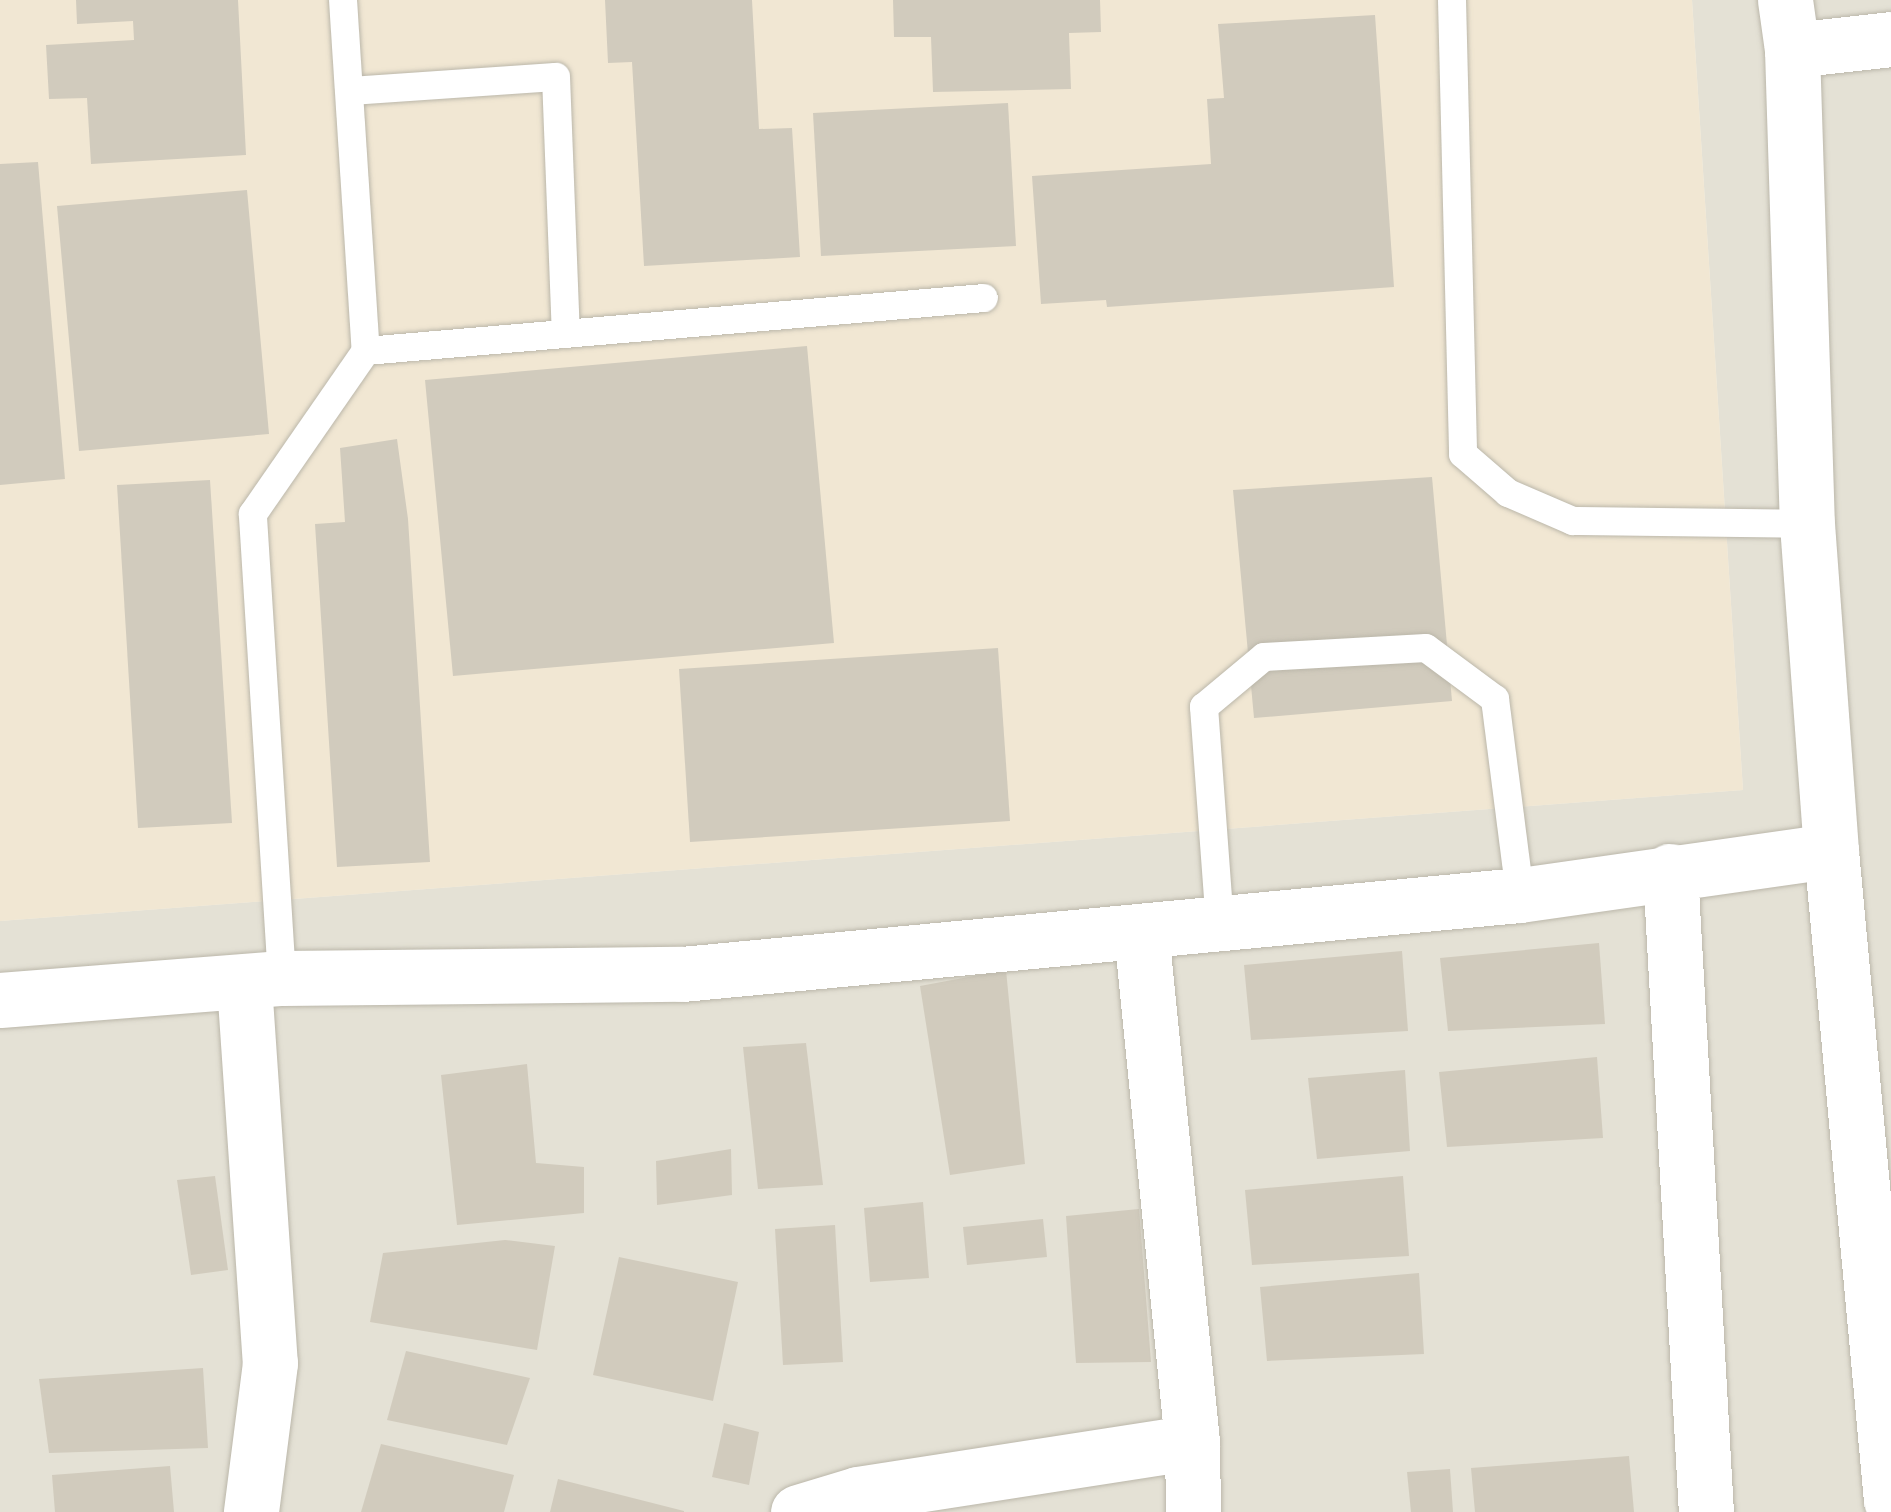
<!DOCTYPE html>
<style>
body{margin:0}
#map{position:relative;width:1891px;height:1512px;overflow:hidden;background:#f1efe6;font-family:"DM Sans",sans-serif}
div>[style]{position:absolute}
[style*='--x']{left:calc(var(--x)*1px);top:calc(var(--y)*1px);width:calc(var(--w)*1px);rotate:calc(var(--a)*1deg)}
.residential>*{inset:0;background:#e4e1d5}
.commercial>*{inset:0;background:#f1e7d3}
.building>*{inset:0;background:#d1cbbd}
.roads{filter:drop-shadow(0 0 2px #bbb7aa) drop-shadow(0 0 2px #bbb7aa)}
.service>*{height:28px;margin:-14px;padding:0 14px;transform-origin:14px;border-radius:14px;background:#fff}
.minor>*{height:55px;margin:-27.5px;padding:0 27.5px;transform-origin:27.5px;border-radius:27.5px;background:#fff}
span{translate:-50% -50%;white-space:nowrap;text-align:center;line-height:1.15;-webkit-text-stroke:10px #fff;paint-order:stroke}
</style>
<div id="map">
<div class="residential">
<i style="clip-path:polygon(1692px 0,1891px 0,1891px 1512px,0 1512px,0 921px,1743px 790px)"></i>
</div>
<div class="commercial">
<i style="clip-path:polygon(0 0,1692px 0,1743px 790px,0 921px)"></i>
</div>
<div class="building">
<i style="clip-path:polygon(76px 0,238px 0,246px 155px,91px 164px,87px 98px,49px 99px,46px 45px,134px 40px,133px 21px,77px 24px)"></i>
<i style="clip-path:polygon(605px 0,752px 0,759px 129px,792px 128px,800px 257px,644px 266px,632px 62px,608px 63px)"></i>
<i style="clip-path:polygon(893px 0,1100px 0,1101px 32px,1069px 33px,1071px 89px,933px 92px,931px 37px,894px 37px)"></i>
<i style="clip-path:polygon(1375px 15px,1394px 287px,1107px 307px,1106px 300px,1041px 304px,1032px 176px,1211px 164px,1207px 99px,1224px 98px,1218px 24px)"></i>
<i style="clip-path:polygon(1008px 103px,1016px 246px,821px 256px,813px 113px)"></i>
<i style="clip-path:polygon(38px 162px,65px 479px,0 485px,0 164px)"></i>
<i style="clip-path:polygon(247px 190px,269px 434px,79px 451px,57px 206px)"></i>
<i style="clip-path:polygon(807px 346px,834px 643px,453px 676px,425px 380px)"></i>
<i style="clip-path:polygon(397px 439px,408px 519px,430px 862px,337px 867px,315px 524px,345px 522px,340px 448px)"></i>
<i style="clip-path:polygon(1432px 477px,1452px 701px,1254px 718px,1233px 490px)"></i>
<i style="clip-path:polygon(210px 480px,232px 823px,138px 828px,117px 485px)"></i>
<i style="clip-path:polygon(998px 648px,1010px 821px,690px 842px,679px 669px)"></i>
<i style="clip-path:polygon(1599px 943px,1605px 1024px,1448px 1031px,1440px 958px)"></i>
<i style="clip-path:polygon(1402px 951px,1408px 1031px,1251px 1040px,1244px 965px)"></i>
<i style="clip-path:polygon(1006px 970px,1025px 1164px,950px 1175px,920px 986px)"></i>
<i style="clip-path:polygon(806px 1043px,823px 1185px,758px 1189px,743px 1047px)"></i>
<i style="clip-path:polygon(1597px 1057px,1603px 1138px,1447px 1147px,1439px 1072px)"></i>
<i style="clip-path:polygon(527px 1064px,536px 1163px,584px 1167px,584px 1213px,457px 1225px,441px 1075px)"></i>
<i style="clip-path:polygon(1405px 1070px,1410px 1151px,1317px 1159px,1308px 1078px)"></i>
<i style="clip-path:polygon(731px 1149px,732px 1195px,657px 1205px,656px 1161px)"></i>
<i style="clip-path:polygon(215px 1176px,228px 1270px,191px 1275px,177px 1180px)"></i>
<i style="clip-path:polygon(1403px 1176px,1409px 1256px,1252px 1265px,1245px 1190px)"></i>
<i style="clip-path:polygon(923px 1202px,929px 1278px,870px 1282px,864px 1208px)"></i>
<i style="clip-path:polygon(1139px 1209px,1151px 1362px,1076px 1363px,1066px 1216px)"></i>
<i style="clip-path:polygon(1043px 1219px,1047px 1257px,967px 1265px,963px 1227px)"></i>
<i style="clip-path:polygon(835px 1225px,843px 1362px,783px 1365px,775px 1229px)"></i>
<i style="clip-path:polygon(505px 1240px,555px 1246px,537px 1350px,370px 1322px,383px 1253px)"></i>
<i style="clip-path:polygon(619px 1257px,738px 1282px,713px 1401px,593px 1375px)"></i>
<i style="clip-path:polygon(1419px 1273px,1424px 1354px,1267px 1361px,1260px 1287px)"></i>
<i style="clip-path:polygon(406px 1351px,530px 1378px,507px 1445px,387px 1420px)"></i>
<i style="clip-path:polygon(203px 1368px,208px 1448px,49px 1453px,39px 1379px)"></i>
<i style="clip-path:polygon(724px 1423px,759px 1432px,749px 1485px,712px 1477px)"></i>
<i style="clip-path:polygon(381px 1444px,514px 1475px,504px 1512px,361px 1512px)"></i>
<i style="clip-path:polygon(1629px 1456px,1634px 1512px,1475px 1512px,1471px 1468px)"></i>
<i style="clip-path:polygon(170px 1466px,174px 1512px,55px 1512px,52px 1475px)"></i>
<i style="clip-path:polygon(1450px 1469px,1453px 1512px,1411px 1512px,1407px 1472px)"></i>
<i style="clip-path:polygon(558px 1479px,684px 1511px,684px 1512px,550px 1512px)"></i>
</div>
<div class="roads">
<div class="service">
<i style="--x:343;--y:0;--w:352;--a:86.3"></i>
<i style="--x:366;--y:351;--w:620;--a:-4.9"></i>
<i style="--x:1452;--y:0;--w:454;--a:88.6"></i>
<i style="--x:1463;--y:454;--w:60;--a:40.9"></i>
<i style="--x:1508;--y:493;--w:71;--a:23.3"></i>
<i style="--x:1573;--y:521;--w:234;--a:0.7"></i>
<i style="--x:350;--y:91;--w:206;--a:-3.9"></i>
<i style="--x:556;--y:77;--w:256;--a:87.8"></i>
<i style="--x:1220;--y:925;--w:219;--a:-94.2"></i>
<i style="--x:1204;--y:707;--w:78;--a:-39.8"></i>
<i style="--x:1264;--y:657;--w:162;--a:-3.2"></i>
<i style="--x:1426;--y:648;--w:86;--a:36.5"></i>
<i style="--x:1495;--y:699;--w:198;--a:82.7"></i>
<i style="--x:282;--y:978;--w:465;--a:-93.6"></i>
<i style="--x:253;--y:514;--w:198;--a:-55.3"></i>
</div>
<div class="minor">
<i style="--x:1785;--y:0;--w:50;--a:82"></i>
<i style="--x:1792;--y:50;--w:474;--a:88.2"></i>
<i style="--x:1807;--y:524;--w:328;--a:85.8"></i>
<i style="--x:1831;--y:851;--w:652;--a:84.72"></i>
<i style="--x:1792;--y:50;--w:100;--a:-6.3"></i>
<i style="--x:1670;--y:871;--w:642;--a:86.79"></i>
<i style="--x:244;--y:984;--w:380;--a:86.1"></i>
<i style="--x:270;--y:1363;--w:150;--a:97.3"></i>
<i style="--x:0;--y:1000;--w:283;--a:-4.5"></i>
<i style="--x:282;--y:978;--w:400;--a:-0.6"></i>
<i style="--x:682;--y:974;--w:842;--a:-5.39"></i>
<i style="--x:1520;--y:895;--w:314;--a:-8.1"></i>
<i style="--x:1192;--y:1442;--w:70;--a:89.2"></i>
<i style="--x:798;--y:1512;--w:63;--a:-16.7"></i>
<i style="--x:858;--y:1494;--w:338;--a:-8.8"></i>
<i style="--x:1192;--y:1442;--w:513;--a:-95.71"></i>
</div>
</div>
</div>
